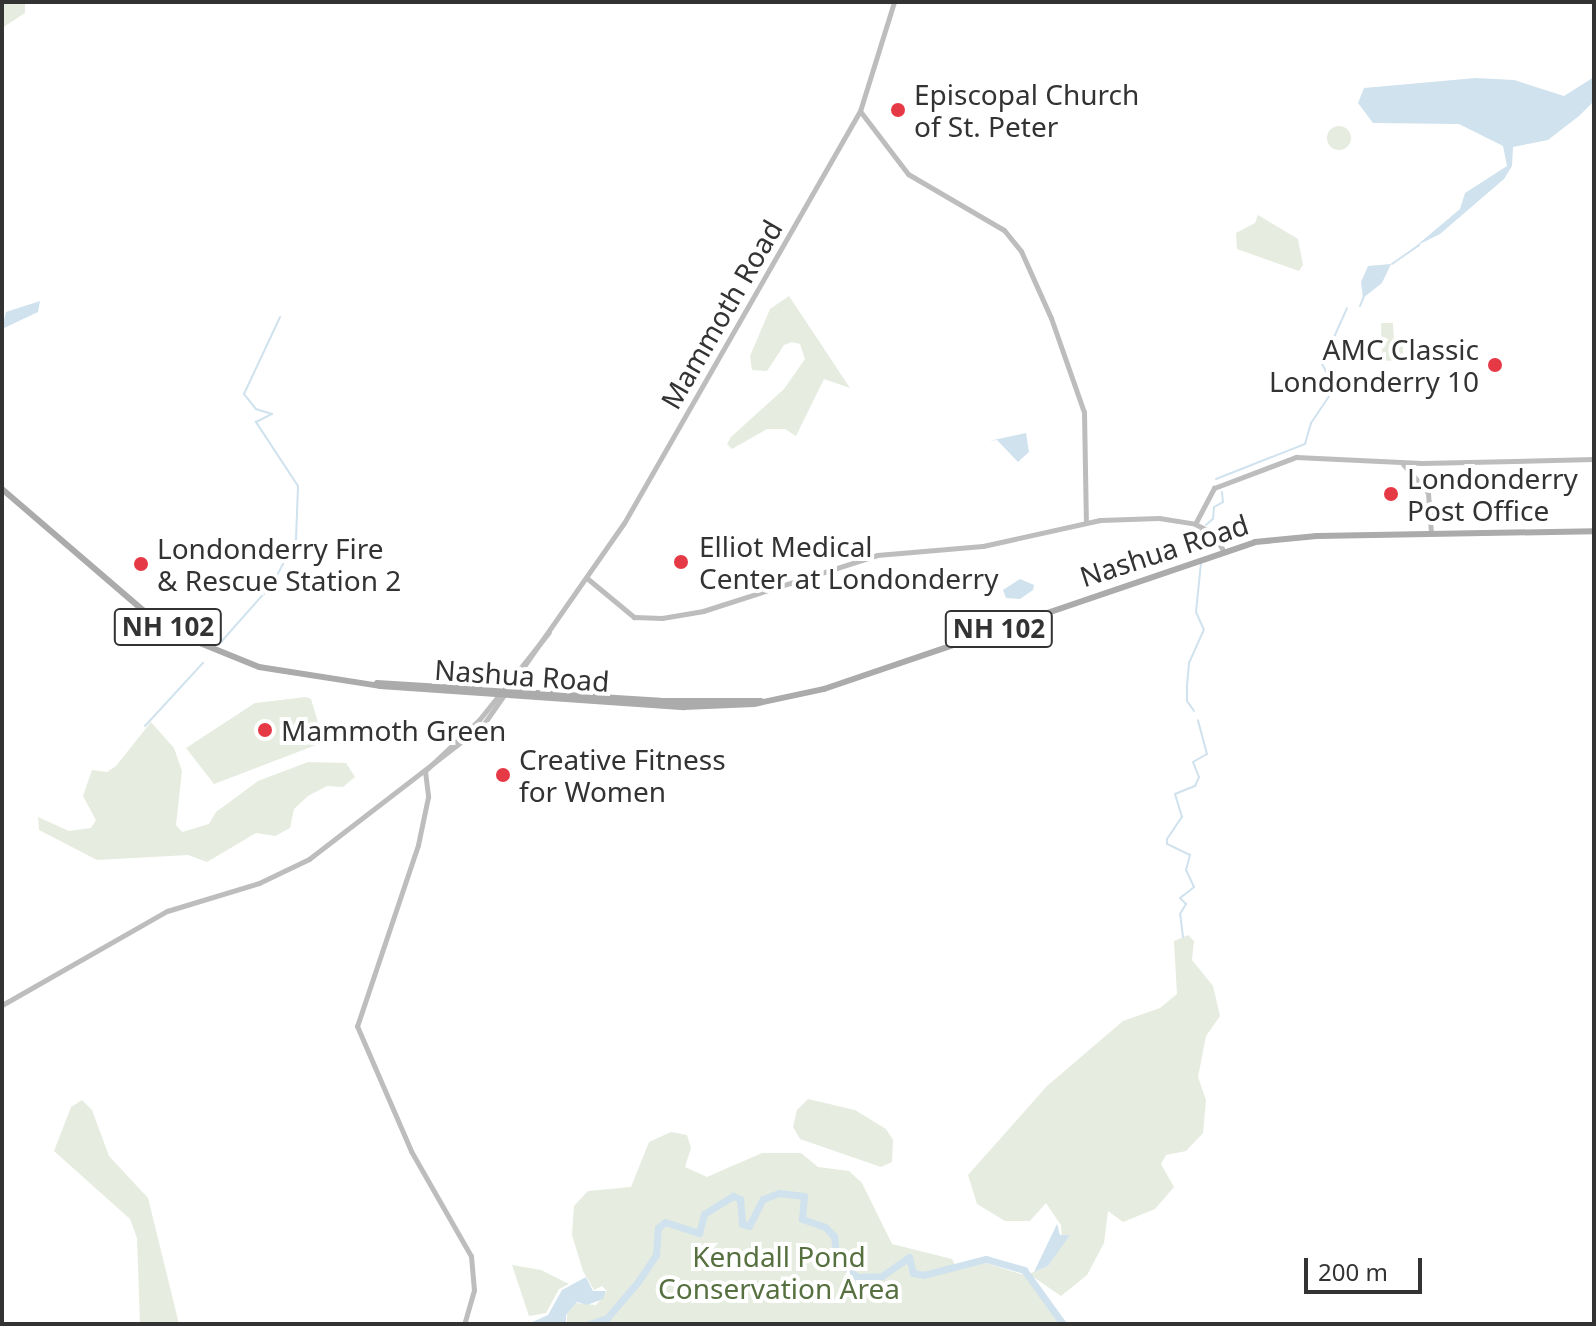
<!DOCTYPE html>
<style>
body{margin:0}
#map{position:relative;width:1596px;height:1326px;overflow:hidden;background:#fff;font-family:"Noto Sans",sans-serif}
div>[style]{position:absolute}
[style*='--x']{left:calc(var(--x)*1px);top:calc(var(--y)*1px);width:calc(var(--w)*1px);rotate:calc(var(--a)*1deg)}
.green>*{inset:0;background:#e6ecdf}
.round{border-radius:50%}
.water>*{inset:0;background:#cfe2ee}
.stream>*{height:2px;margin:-1px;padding:0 1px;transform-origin:1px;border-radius:1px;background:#cfe2ee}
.river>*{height:7px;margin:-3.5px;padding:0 3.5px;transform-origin:3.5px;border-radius:3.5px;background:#cfe2ee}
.secondary>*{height:5px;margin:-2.5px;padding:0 2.5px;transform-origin:2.5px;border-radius:2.5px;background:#bdbdbd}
.primary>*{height:6px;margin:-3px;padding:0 3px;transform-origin:3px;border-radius:3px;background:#ababab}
.dots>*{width:22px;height:22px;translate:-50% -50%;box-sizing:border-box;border:4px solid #fff;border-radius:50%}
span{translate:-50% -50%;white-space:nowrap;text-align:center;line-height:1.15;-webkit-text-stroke:8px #fff;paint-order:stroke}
.shield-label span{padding:2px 6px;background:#fff;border:2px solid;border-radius:6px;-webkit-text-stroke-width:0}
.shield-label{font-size:26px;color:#333;font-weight:700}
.poi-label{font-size:28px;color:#333}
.left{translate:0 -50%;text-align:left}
.right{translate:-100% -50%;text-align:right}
.street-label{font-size:28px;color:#333}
.park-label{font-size:28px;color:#56703f}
.frame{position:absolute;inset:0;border:4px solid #333;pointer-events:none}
.scale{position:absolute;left:1304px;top:1258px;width:118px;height:36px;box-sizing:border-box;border:4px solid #333;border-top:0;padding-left:10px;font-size:24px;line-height:28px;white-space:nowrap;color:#333;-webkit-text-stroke:6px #fff;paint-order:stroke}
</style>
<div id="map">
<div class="green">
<i style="clip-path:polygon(25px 2px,25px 13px,2px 28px,2px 3px)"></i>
<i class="round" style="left:1327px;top:126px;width:24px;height:24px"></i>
<i style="clip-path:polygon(1258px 215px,1298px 239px,1303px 265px,1299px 271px,1237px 249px,1236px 233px,1255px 223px)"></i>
<i style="clip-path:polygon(789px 296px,850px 388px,824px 379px,796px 436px,785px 429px,767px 429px,732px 449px,727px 444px,731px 437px,784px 389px,805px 359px,800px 344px,792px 342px,784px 345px,767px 371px,752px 370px,750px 356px,770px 309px)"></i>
<i style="clip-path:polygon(1381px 323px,1393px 323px,1394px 343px,1403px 343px,1403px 360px,1382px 361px)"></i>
<i style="clip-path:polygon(306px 697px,311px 699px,324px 742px,214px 784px,186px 748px,255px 703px)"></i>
<i style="clip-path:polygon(151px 722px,174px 748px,182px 771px,176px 825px,182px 832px,209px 824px,216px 812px,258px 781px,308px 762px,346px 763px,355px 777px,343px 787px,327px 786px,308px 796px,294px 809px,290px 828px,275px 836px,256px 833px,207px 862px,188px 855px,97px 860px,39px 830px,38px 817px,69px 831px,91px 828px,96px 820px,83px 796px,92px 770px,107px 772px,116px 766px)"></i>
<i style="clip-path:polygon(1188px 935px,1194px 941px,1192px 960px,1213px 986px,1220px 1016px,1206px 1036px,1198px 1077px,1206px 1100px,1203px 1133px,1186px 1151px,1166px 1155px,1161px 1164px,1174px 1187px,1155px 1209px,1123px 1222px,1108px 1211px,1104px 1243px,1087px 1275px,1061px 1296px,1029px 1274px,1048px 1266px,1062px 1245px,1061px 1225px,1046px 1203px,1030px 1221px,1005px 1221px,977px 1204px,968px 1175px,1047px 1086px,1123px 1021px,1160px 1008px,1177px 994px,1174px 941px)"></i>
<i style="clip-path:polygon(808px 1099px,855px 1110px,886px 1129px,893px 1140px,892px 1162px,881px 1167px,800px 1139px,793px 1127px,797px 1110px)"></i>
<i style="clip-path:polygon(82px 1100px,92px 1110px,109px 1156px,148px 1198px,179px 1324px,140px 1324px,137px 1238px,130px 1219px,54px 1151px,71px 1107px)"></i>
<i style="clip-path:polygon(671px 1132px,687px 1135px,691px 1148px,685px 1167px,707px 1177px,762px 1153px,801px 1153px,818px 1167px,849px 1171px,862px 1183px,892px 1244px,952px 1259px,958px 1270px,986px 1263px,1024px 1275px,1059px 1324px,567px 1324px,567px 1314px,576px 1303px,596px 1305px,607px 1291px,602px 1286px,594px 1290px,583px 1271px,572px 1235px,574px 1206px,588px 1191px,631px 1187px,649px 1142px)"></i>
<i style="clip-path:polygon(512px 1265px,541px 1270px,569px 1284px,559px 1289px,546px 1313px,529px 1316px)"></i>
</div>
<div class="water">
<i style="clip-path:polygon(1594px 77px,1594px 101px,1579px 116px,1548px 140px,1513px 147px,1512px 166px,1504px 179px,1440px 234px,1416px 246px,1460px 209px,1465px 193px,1507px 166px,1503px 146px,1459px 124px,1373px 123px,1358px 103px,1364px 88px,1476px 78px,1514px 80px,1564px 96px)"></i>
<i style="clip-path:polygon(1391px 264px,1382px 283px,1363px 298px,1361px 282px,1368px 266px)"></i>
<i style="clip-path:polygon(40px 301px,38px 312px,2px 329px,6px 312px)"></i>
<i style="clip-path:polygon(1026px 433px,1029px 452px,1018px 462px,997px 440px,989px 441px)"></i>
<i style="clip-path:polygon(1020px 579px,1034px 585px,1033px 590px,1020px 599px,1006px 598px,1003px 590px)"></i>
<i style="clip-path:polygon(1057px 1224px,1060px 1235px,1070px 1235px,1048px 1266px,1034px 1272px)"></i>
<i style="clip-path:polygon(586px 1277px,593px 1291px,606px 1291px,603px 1299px,587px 1305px,577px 1302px,566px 1315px,566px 1324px,528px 1324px,548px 1315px,562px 1290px)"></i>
</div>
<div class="stream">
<i style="--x:1392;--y:264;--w:33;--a:-35"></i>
<i style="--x:1360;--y:306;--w:11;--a:-68"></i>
<i style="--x:1216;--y:479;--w:96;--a:-21.5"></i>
<i style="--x:1305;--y:444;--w:22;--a:-74"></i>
<i style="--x:1311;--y:423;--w:32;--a:-56"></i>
<i style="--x:1329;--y:396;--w:19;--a:-90"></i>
<i style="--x:1329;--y:377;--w:15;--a:-118"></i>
<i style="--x:1322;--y:364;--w:61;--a:-65.9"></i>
<i style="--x:1206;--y:525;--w:9;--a:-41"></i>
<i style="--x:1213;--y:519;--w:12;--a:-85"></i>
<i style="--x:1214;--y:507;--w:10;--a:-29"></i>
<i style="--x:1223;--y:502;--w:10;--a:-96"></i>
<i style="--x:1194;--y:550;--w:21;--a:-71"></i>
<i style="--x:273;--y:583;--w:50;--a:-62.4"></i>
<i style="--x:296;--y:539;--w:53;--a:-87.8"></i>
<i style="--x:298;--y:486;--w:77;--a:-123.3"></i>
<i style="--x:256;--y:422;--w:18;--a:-27"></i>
<i style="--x:272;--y:414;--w:17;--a:-163"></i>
<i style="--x:256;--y:409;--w:19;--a:-129"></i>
<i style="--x:244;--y:394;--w:85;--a:-64.9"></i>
<i style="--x:221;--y:642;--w:72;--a:-48.4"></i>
<i style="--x:1194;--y:711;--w:12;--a:-125"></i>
<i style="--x:1187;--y:701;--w:15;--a:-90"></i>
<i style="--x:1187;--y:686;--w:23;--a:-85"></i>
<i style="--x:1189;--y:663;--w:36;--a:-66"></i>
<i style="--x:1204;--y:630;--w:20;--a:-114"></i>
<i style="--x:1196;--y:612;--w:49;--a:-84.2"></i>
<i style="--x:145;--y:726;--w:86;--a:-47.4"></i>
<i style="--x:1183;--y:937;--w:23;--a:-97"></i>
<i style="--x:1180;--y:914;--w:12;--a:-59"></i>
<i style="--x:1186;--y:904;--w:8;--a:-135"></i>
<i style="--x:1180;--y:898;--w:18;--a:-38"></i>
<i style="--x:1194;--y:887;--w:19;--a:-115"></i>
<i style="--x:1186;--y:870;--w:16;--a:-75"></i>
<i style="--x:1190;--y:855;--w:25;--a:-154"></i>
<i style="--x:1167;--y:844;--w:5;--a:-90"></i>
<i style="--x:1167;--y:839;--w:27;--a:-56"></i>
<i style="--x:1182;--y:817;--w:24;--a:-107"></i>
<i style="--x:1175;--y:794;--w:22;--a:-22"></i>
<i style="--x:1195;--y:786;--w:10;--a:-66"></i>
<i style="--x:1199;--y:777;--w:16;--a:-112"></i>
<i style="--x:1193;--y:762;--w:16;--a:-30"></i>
<i style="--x:1207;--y:754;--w:35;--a:-105"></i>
</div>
<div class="river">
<i style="--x:589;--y:1324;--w:19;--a:-18"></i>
<i style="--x:607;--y:1318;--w:46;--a:-49.4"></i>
<i style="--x:637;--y:1283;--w:34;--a:-56"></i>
<i style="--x:656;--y:1255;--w:27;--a:-86"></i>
<i style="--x:658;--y:1228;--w:9;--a:-41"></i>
<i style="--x:665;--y:1222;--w:36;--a:18"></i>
<i style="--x:699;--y:1233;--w:20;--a:-75"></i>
<i style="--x:704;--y:1214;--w:34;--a:-32"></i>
<i style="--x:733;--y:1196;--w:8;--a:23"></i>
<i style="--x:740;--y:1199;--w:25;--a:85"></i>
<i style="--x:742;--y:1224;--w:7;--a:16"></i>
<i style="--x:749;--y:1226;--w:30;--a:-63"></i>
<i style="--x:763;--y:1199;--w:17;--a:-21"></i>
<i style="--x:779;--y:1193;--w:25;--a:7"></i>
<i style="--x:804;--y:1196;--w:23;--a:95"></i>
<i style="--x:802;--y:1219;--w:24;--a:19"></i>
<i style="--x:825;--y:1227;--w:13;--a:45"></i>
<i style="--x:834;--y:1236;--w:24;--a:83"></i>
<i style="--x:837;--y:1260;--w:26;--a:40"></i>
<i style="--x:857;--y:1277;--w:25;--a:-2"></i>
<i style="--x:882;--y:1276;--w:33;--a:-35"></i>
<i style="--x:909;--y:1257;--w:16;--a:76"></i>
<i style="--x:913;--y:1273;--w:10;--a:11"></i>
<i style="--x:923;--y:1275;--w:65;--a:-14.3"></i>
<i style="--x:986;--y:1259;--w:40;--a:16"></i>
<i style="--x:1024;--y:1270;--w:67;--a:54.2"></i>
</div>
<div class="secondary">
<i style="--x:860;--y:111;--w:79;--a:52.7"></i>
<i style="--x:908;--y:174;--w:111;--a:30.3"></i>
<i style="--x:1004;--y:230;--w:27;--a:51"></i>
<i style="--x:1021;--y:251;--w:73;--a:65.9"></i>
<i style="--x:1051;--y:318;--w:100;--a:70.7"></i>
<i style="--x:1084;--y:412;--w:110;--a:89"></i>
<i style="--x:1403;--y:464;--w:38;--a:49"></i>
<i style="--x:1428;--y:493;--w:40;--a:85.7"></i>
<i style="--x:1195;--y:524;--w:41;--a:-62.2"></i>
<i style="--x:1214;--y:488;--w:88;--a:-20.7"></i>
<i style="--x:1296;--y:457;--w:126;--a:2.7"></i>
<i style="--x:1422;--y:463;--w:172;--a:-1.3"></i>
<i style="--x:588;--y:579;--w:60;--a:39.6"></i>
<i style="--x:634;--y:617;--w:28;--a:2"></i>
<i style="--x:662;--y:618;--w:42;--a:-9.7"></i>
<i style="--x:703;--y:611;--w:183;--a:-17.8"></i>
<i style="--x:877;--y:555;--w:106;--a:-4.9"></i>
<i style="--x:983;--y:546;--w:120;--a:-12.5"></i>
<i style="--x:1100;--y:520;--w:59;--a:-1.9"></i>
<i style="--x:1159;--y:518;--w:36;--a:9"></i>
<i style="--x:1195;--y:524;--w:20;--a:27"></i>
<i style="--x:1213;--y:533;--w:20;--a:60"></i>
<i style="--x:426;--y:770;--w:73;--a:-43.3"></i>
<i style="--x:479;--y:720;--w:112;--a:-51.5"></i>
<i style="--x:425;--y:771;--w:26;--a:83"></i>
<i style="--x:428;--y:797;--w:49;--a:101.8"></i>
<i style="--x:418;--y:845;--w:191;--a:108.6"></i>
<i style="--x:357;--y:1026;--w:136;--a:66.6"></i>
<i style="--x:411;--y:1151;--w:121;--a:60.3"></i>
<i style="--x:471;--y:1256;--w:34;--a:85"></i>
<i style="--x:474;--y:1290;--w:35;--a:106"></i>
<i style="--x:2;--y:1005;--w:190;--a:-29.7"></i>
<i style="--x:167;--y:911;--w:96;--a:-16.9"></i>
<i style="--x:259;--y:883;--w:55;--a:-25.6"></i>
<i style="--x:309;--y:859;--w:220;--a:-37.6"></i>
<i style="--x:483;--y:725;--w:246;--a:-55.1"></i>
<i style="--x:624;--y:523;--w:475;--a:-60.2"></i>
<i style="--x:860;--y:111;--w:114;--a:-72.7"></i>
</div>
<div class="primary">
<i style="--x:2;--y:489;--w:190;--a:40.7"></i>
<i style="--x:146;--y:613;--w:51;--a:30.6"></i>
<i style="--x:190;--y:639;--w:74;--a:22.1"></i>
<i style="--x:259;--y:667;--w:122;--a:8.9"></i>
<i style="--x:380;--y:686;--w:305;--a:4"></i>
<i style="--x:684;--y:707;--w:70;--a:-2.5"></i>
<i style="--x:754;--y:704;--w:72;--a:-12.1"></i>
<i style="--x:824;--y:689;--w:455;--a:-18.8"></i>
<i style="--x:1255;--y:542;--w:62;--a:-5.5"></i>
<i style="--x:1317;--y:536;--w:277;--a:-1"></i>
<i style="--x:377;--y:683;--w:284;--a:3.6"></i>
<i style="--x:660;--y:701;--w:101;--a:0"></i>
</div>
<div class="dots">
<i style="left:898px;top:110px;background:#e63946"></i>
<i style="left:1495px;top:365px;background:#e63946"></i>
<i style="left:1391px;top:494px;background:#e63946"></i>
<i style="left:681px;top:562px;background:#e63946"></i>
<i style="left:141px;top:564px;background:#e63946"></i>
<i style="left:265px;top:730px;background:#e63946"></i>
<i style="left:503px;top:775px;background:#e63946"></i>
</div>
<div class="shield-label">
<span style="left:168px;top:627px">NH 102</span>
<span style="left:999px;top:629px">NH 102</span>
</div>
<div class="poi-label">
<span class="left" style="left:914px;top:110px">Episcopal Church<br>of St. Peter</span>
<span class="right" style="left:1479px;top:365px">AMC Classic<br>Londonderry 10</span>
<span class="left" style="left:1407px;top:494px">Londonderry<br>Post Office</span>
<span class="left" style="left:699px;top:562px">Elliot Medical<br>Center at Londonderry</span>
<span class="left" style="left:157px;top:564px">Londonderry Fire<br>&amp; Rescue Station 2</span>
<span class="left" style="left:281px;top:730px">Mammoth Green</span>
<span class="left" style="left:519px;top:775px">Creative Fitness<br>for Women</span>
</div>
<div class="street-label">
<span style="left:721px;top:314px;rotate:-60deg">Mammoth Road</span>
<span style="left:1164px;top:550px;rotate:-18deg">Nashua Road</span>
<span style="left:522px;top:675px;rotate:4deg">Nashua Road</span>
</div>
<div class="park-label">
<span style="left:779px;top:1272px">Kendall Pond<br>Conservation Area</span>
</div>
<div class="frame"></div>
<div class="scale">200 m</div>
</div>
